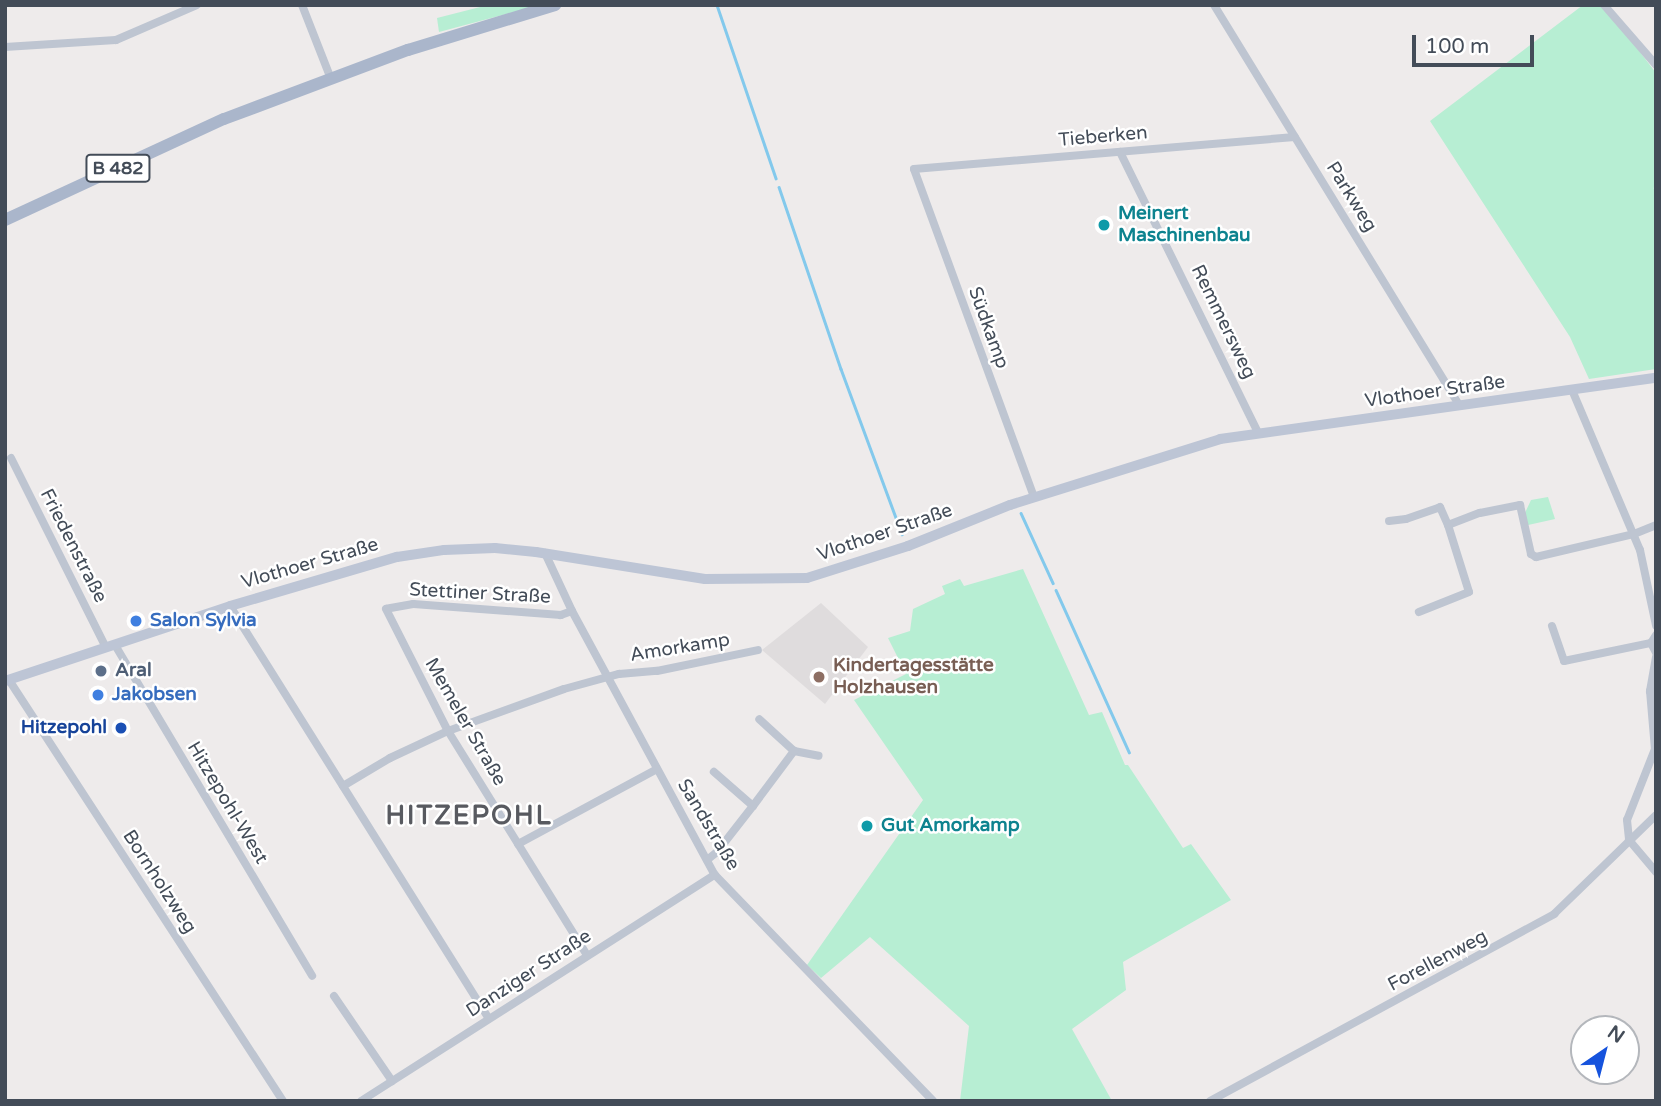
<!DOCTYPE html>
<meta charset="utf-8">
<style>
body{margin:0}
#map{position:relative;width:1661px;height:1106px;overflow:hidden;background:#eeebeb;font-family:"Varela Round",sans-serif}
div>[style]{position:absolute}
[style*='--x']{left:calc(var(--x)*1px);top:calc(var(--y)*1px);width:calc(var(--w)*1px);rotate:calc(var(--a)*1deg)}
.education>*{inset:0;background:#dfdcdd}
.green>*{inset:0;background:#b7eed3}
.stream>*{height:2.5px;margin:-1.25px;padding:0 1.25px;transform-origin:1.25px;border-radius:1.25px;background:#83c9ec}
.street>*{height:8px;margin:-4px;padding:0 4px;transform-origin:4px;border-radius:4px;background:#bec5d1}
.secondary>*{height:10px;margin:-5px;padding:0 5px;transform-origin:5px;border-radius:5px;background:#bdc5d5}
.primary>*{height:12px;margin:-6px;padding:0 6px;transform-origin:6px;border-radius:6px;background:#aab6cb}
.dots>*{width:19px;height:19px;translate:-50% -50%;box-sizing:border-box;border:4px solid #fff;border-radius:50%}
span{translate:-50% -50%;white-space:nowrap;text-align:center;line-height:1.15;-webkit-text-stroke:5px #fff;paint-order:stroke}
.shield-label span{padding:2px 5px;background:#fff;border:2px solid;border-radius:5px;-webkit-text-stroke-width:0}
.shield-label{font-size:18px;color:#434c58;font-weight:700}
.street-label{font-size:19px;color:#434c58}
.culture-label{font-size:19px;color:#0d838f;font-weight:700}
.left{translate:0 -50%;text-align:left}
.shop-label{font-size:19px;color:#366cbe;font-weight:700}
.education-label{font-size:19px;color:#785e54;font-weight:700}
.service-label{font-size:19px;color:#4e5e75;font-weight:700}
.transit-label{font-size:19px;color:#164399;font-weight:700}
.right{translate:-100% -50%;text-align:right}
.district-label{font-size:26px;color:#585a60;font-weight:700;letter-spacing:2px}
.frame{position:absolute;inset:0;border:7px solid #434c58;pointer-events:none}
.north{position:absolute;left:1570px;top:1015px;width:70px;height:70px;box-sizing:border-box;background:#fff;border:2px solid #b4b7bc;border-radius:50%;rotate:35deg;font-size:19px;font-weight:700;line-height:28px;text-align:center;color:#434c58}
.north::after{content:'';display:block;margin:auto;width:24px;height:32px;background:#1653dd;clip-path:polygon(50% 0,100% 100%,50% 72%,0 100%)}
.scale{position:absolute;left:1412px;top:35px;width:122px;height:32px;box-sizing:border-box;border:4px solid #434c58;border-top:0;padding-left:9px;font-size:21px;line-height:24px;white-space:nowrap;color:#434c58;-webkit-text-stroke:5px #fff;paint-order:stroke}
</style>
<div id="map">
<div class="education">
<i style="clip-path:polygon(821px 603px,868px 647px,825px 704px,762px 650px)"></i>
</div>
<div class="green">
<i style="clip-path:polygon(488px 5px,540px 5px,439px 32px,437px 18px)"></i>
<i style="clip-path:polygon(1583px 5px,1604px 5px,1656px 73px,1656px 184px,1653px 189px,1656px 186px,1656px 369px,1589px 379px,1570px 337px,1430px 121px)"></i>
<i style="clip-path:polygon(1548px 497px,1555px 519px,1528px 525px,1524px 515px,1531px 500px)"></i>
<i style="clip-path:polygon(1023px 569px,1089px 715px,1102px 712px,1125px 765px,1128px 765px,1183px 848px,1191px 844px,1231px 900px,1123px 962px,1126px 990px,1072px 1029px,1112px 1101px,960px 1101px,969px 1026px,870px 937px,821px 978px,807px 965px,923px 800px,854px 700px,906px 674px,888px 638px,910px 631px,913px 609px,945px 594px,942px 586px,960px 579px,964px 586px)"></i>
</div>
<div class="stream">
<i style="--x:717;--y:5;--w:183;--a:71.2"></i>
<i style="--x:779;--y:187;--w:192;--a:71.2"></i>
<i style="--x:841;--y:369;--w:176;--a:69.7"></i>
<i style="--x:1021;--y:513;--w:77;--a:65.4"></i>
<i style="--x:1056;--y:590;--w:178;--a:65.7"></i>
</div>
<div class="street">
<i style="--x:302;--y:5;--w:79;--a:68.6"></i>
<i style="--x:1214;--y:5;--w:470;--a:58.5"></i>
<i style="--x:1604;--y:5;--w:79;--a:49.1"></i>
<i style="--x:5;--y:47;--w:111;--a:-3.6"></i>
<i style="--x:116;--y:40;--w:88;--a:-23.4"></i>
<i style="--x:1120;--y:152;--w:312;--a:63.8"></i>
<i style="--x:1572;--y:390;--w:174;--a:67"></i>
<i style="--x:1640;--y:550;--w:77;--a:78"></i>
<i style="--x:11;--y:458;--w:212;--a:63.4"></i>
<i style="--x:1034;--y:497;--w:349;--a:-110.1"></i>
<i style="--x:914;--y:169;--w:382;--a:-4.8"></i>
<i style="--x:1389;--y:521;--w:17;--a:-7"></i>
<i style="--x:1406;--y:519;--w:36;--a:-19"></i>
<i style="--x:1440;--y:507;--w:20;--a:66"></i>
<i style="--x:1448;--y:525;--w:70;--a:72.6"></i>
<i style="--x:1469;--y:592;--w:54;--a:158.2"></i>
<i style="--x:1448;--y:525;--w:34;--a:-21"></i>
<i style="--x:1480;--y:513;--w:41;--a:-11.3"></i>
<i style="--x:1520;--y:505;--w:50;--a:77.3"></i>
<i style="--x:1531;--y:554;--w:6;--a:31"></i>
<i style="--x:1536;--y:557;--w:101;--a:-13.2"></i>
<i style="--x:1634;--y:534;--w:24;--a:-22"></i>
<i style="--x:545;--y:553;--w:64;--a:65"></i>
<i style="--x:572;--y:611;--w:300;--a:61.6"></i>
<i style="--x:715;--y:875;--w:314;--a:46"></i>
<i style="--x:230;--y:606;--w:487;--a:57.9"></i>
<i style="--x:572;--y:611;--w:12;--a:160"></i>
<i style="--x:561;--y:615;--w:148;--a:-175.7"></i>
<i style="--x:413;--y:604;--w:27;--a:170"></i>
<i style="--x:386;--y:609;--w:137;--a:63.1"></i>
<i style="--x:448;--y:731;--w:264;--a:58.2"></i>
<i style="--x:1552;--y:626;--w:37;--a:71"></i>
<i style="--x:1564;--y:661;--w:89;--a:-11.7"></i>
<i style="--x:1656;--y:635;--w:9;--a:122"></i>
<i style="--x:1651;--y:643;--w:11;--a:63"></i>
<i style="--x:115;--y:645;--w:385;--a:59.2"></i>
<i style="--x:1656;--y:657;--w:35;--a:100"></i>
<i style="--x:1650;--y:691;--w:58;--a:85.1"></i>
<i style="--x:1655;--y:749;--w:76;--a:111.5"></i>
<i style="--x:1627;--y:820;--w:20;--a:84"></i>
<i style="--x:1629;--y:840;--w:42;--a:49.8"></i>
<i style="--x:9;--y:680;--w:502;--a:56.94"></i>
<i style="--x:794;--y:751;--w:25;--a:11"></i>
<i style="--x:343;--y:786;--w:55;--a:-30.8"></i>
<i style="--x:390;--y:758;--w:64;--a:-25"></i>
<i style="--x:448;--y:731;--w:123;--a:-19.9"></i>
<i style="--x:564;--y:689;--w:57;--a:-15.3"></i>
<i style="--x:619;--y:674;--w:38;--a:-5"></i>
<i style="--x:657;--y:671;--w:103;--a:-11.7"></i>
<i style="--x:753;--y:806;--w:69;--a:-53.3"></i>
<i style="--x:794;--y:751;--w:47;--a:-137.6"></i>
<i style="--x:518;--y:844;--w:158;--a:-28.3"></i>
<i style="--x:707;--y:860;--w:13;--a:-39"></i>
<i style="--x:717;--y:852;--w:58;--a:-52"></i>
<i style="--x:753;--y:806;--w:52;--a:-138.9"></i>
<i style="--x:334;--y:996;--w:103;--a:55.7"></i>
<i style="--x:361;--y:1101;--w:420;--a:-32.6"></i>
<i style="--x:1210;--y:1101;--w:392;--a:-28.5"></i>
<i style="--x:1554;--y:914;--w:142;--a:-44.1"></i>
</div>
<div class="secondary">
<i style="--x:5;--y:681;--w:237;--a:-18.4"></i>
<i style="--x:230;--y:606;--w:174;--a:-16.4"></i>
<i style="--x:397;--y:557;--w:48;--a:-8.5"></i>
<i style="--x:444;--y:550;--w:51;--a:-2.2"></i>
<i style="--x:495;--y:548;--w:41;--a:5.6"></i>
<i style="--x:536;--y:552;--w:171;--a:9.1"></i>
<i style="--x:705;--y:579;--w:102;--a:-0.6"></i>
<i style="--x:807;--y:578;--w:106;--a:-17.6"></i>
<i style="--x:908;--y:546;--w:110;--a:-21.9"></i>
<i style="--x:1010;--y:505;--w:220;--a:-17.4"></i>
<i style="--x:1220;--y:439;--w:440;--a:-8"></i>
</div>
<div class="primary">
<i style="--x:5;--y:220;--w:241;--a:-24.8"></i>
<i style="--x:224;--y:119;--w:197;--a:-20.6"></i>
<i style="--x:408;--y:50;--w:154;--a:-17"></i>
</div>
<div class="dots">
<i style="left:1104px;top:225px;background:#0f9aa8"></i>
<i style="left:136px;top:621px;background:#3f7fe0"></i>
<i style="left:101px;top:671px;background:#5c6f8a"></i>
<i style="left:819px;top:677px;background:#8d6e63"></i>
<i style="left:98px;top:695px;background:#3f7fe0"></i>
<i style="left:121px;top:728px;background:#1a4fb4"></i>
<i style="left:867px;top:826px;background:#0f9aa8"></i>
</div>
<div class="shield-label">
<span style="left:118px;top:168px">B 482</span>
</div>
<div class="street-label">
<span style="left:1103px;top:137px;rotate:-5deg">Tieberken</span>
<span style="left:1351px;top:197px;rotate:58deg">Parkweg</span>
<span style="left:1223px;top:322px;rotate:64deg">Remmersweg</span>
<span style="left:988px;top:328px;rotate:70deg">Südkamp</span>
<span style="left:1435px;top:392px;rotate:-8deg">Vlothoer Straße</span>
<span style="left:885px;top:533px;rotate:-19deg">Vlothoer Straße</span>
<span style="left:73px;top:546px;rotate:63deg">Friedenstraße</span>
<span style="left:310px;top:564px;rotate:-16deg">Vlothoer Straße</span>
<span style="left:480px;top:594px;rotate:3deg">Stettiner Straße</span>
<span style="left:680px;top:648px;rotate:-9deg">Amorkamp</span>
<span style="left:465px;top:722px;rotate:60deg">Memeler Straße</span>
<span style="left:227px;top:803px;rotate:59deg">Hitzepohl-West</span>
<span style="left:708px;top:825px;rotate:59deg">Sandstraße</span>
<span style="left:159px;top:882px;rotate:57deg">Bornholzweg</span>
<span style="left:1438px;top:961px;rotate:-28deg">Forellenweg</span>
<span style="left:529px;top:974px;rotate:-33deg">Danziger Straße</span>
</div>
<div class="culture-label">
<span class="left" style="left:1118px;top:225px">Meinert<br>Maschinenbau</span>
<span class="left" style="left:881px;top:826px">Gut Amorkamp</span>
</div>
<div class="shop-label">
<span class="left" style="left:150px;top:621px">Salon Sylvia</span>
<span class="left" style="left:112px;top:695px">Jakobsen</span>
</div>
<div class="education-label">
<span class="left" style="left:833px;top:677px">Kindertagesstätte<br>Holzhausen</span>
</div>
<div class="service-label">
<span class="left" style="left:115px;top:671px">Aral</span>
</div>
<div class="transit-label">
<span class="right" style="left:107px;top:728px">Hitzepohl</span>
</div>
<div class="district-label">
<span style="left:469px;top:816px">HITZEPOHL</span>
</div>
<div class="frame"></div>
<div class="north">N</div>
<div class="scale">100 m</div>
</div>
